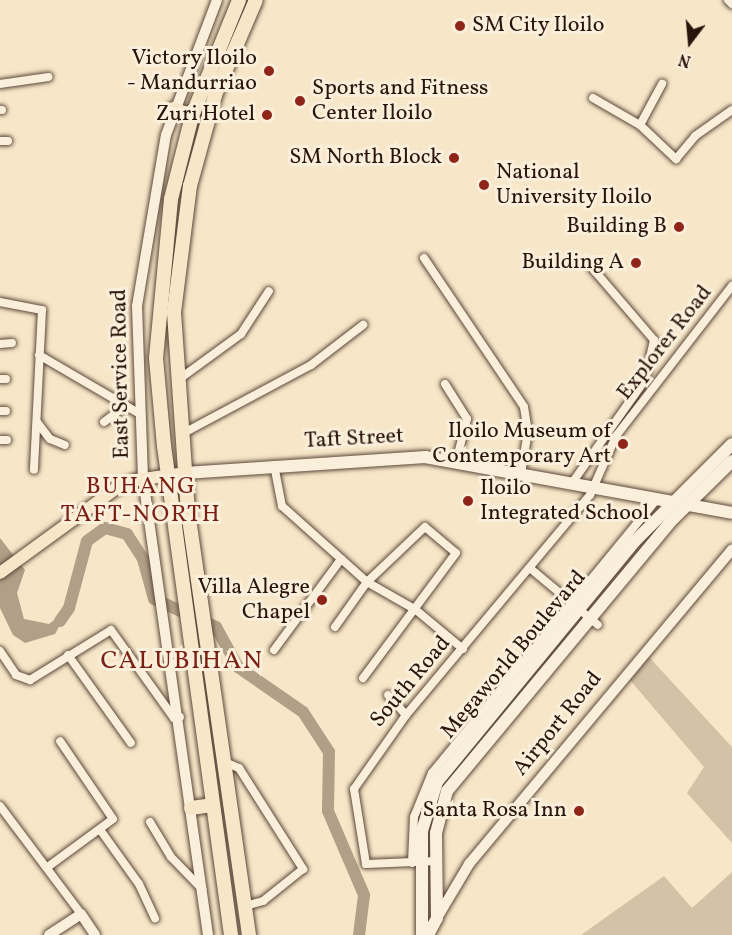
<!DOCTYPE html>
<style>
body{margin:0}
#map{position:relative;width:732px;height:935px;overflow:hidden;background:#f7e6c7;font-family:Vollkorn,serif}
div>[style]{position:absolute}
[style*='--x']{left:calc(var(--x)*1px);top:calc(var(--y)*1px);width:calc(var(--w)*1px);rotate:calc(var(--a)*1deg)}
.green>*{inset:0;background:#d4c2a7}
.water>*{inset:0;background:#b19f87}
.river>*{height:12px;margin:-6px;padding:0 6px;transform-origin:6px;border-radius:6px;background:#b19f87}
.roads{filter:drop-shadow(0 0 2px #5d483b) drop-shadow(0 0 2px #5d483b)}
.minor>*{height:8px;margin:-4px;padding:0 4px;transform-origin:4px;border-radius:4px;background:#faefdb}
.tertiary>*{height:10px;margin:-5px;padding:0 5px;transform-origin:5px;border-radius:5px;background:#faefdb}
.secondary>*{height:12px;margin:-6px;padding:0 6px;transform-origin:6px;border-radius:6px;background:#faefdb}
.primary>*{height:12px;margin:-6px;padding:0 6px;transform-origin:6px;border-radius:6px;background:#f7e6c7}
.trunk>*{height:14px;margin:-7px;padding:0 7px;transform-origin:7px;border-radius:7px;background:#f7e6c7}
.dots>*{width:16px;height:16px;translate:-50% -50%;box-sizing:border-box;border:3px solid #faefdb;border-radius:50%}
span{translate:-50% -50%;white-space:nowrap;text-align:center;line-height:1.15;-webkit-text-stroke:6px #faefdb;paint-order:stroke}
.poi-label{font-size:22px;color:#2a140c}
.left{translate:0 -50%;text-align:left}
.right{translate:-100% -50%;text-align:right}
.street-label{font-size:22px;color:#2a140c}
.neighbourhood-label{font-size:24px;color:#7a1f14;letter-spacing:1.5px}
.quarter-label{font-size:26px;color:#7a1f14;letter-spacing:1.5px}
.north{position:absolute;left:660px;top:12px;width:60px;height:60px;-webkit-text-stroke:4px #faefdb;paint-order:stroke;rotate:196deg;font-size:16px;font-weight:700;line-height:24px;text-align:center;color:#2a140c}
.north::after{content:'';display:block;margin:auto;width:21px;height:27px;background:#2a140c;clip-path:polygon(50% 0,100% 100%,50% 72%,0 100%)}
</style>
<div id="map">
<div class="green">
<i style="clip-path:polygon(649px 657px,732px 747px,732px 843px,687px 793px,704px 767px,630px 680px)"></i>
<i style="clip-path:polygon(732px 872px,732px 935px,581px 935px,664px 876px,692px 908px)"></i>
</div>
<div class="water">
<i style="clip-path:polygon(0 538px,25px 570px,17px 593px,24px 619px,49px 624px,69px 608px,55px 634px,25px 643px,13px 635px,0 608px)"></i>
</div>
<div class="river">
<i style="--x:60;--y:621;--w:16;--a:-55"></i>
<i style="--x:69;--y:608;--w:69;--a:-75"></i>
<i style="--x:87;--y:541;--w:22;--a:-36"></i>
<i style="--x:105;--y:528;--w:23;--a:15"></i>
<i style="--x:127;--y:534;--w:30;--a:57"></i>
<i style="--x:143;--y:559;--w:41;--a:74.6"></i>
<i style="--x:154;--y:599;--w:68;--a:24.3"></i>
<i style="--x:216;--y:627;--w:46;--a:61.2"></i>
<i style="--x:238;--y:667;--w:79;--a:34.7"></i>
<i style="--x:303;--y:712;--w:48;--a:57"></i>
<i style="--x:329;--y:752;--w:59;--a:91"></i>
<i style="--x:328;--y:811;--w:91;--a:66.8"></i>
<i style="--x:364;--y:895;--w:40;--a:97.1"></i>
</div>
<div class="roads">
<div class="minor">
<i style="--x:728;--y:0;--w:6;--a:45"></i>
<i style="--x:0;--y:84;--w:49;--a:-8.3"></i>
<i style="--x:593;--y:98;--w:54;--a:29.9"></i>
<i style="--x:640;--y:125;--w:50;--a:43.4"></i>
<i style="--x:676;--y:159;--w:30;--a:-50"></i>
<i style="--x:695;--y:136;--w:45;--a:-35.1"></i>
<i style="--x:0;--y:110;--w:2;--a:0"></i>
<i style="--x:640;--y:125;--w:47;--a:-61.8"></i>
<i style="--x:0;--y:141;--w:8;--a:0"></i>
<i style="--x:424;--y:258;--w:179;--a:56.1"></i>
<i style="--x:524;--y:407;--w:24;--a:81"></i>
<i style="--x:528;--y:431;--w:44;--a:99.2"></i>
<i style="--x:0;--y:302;--w:43;--a:10.8"></i>
<i style="--x:42;--y:310;--w:160;--a:92.9"></i>
<i style="--x:0;--y:344;--w:12;--a:-5"></i>
<i style="--x:39;--y:355;--w:117;--a:30.3"></i>
<i style="--x:0;--y:379;--w:6;--a:0"></i>
<i style="--x:178;--y:380;--w:78;--a:-36.1"></i>
<i style="--x:241;--y:334;--w:51;--a:-56.9"></i>
<i style="--x:445;--y:384;--w:41;--a:57.8"></i>
<i style="--x:467;--y:419;--w:44;--a:104.3"></i>
<i style="--x:0;--y:411;--w:6;--a:0"></i>
<i style="--x:37;--y:422;--w:21;--a:53"></i>
<i style="--x:50;--y:439;--w:16;--a:22"></i>
<i style="--x:104;--y:422;--w:26;--a:-37"></i>
<i style="--x:180;--y:435;--w:149;--a:-28.1"></i>
<i style="--x:311;--y:365;--w:66;--a:-37.6"></i>
<i style="--x:0;--y:440;--w:7;--a:0"></i>
<i style="--x:274;--y:465;--w:42;--a:79"></i>
<i style="--x:282;--y:506;--w:114;--a:41.8"></i>
<i style="--x:367;--y:582;--w:56;--a:29.7"></i>
<i style="--x:416;--y:610;--w:61;--a:39.7"></i>
<i style="--x:572;--y:483;--w:126;--a:-54.7"></i>
<i style="--x:645;--y:380;--w:41;--a:-77.3"></i>
<i style="--x:654;--y:340;--w:95;--a:-130.7"></i>
<i style="--x:531;--y:569;--w:87;--a:39.9"></i>
<i style="--x:335;--y:627;--w:55;--a:-54.6"></i>
<i style="--x:367;--y:582;--w:80;--a:-43.5"></i>
<i style="--x:425;--y:527;--w:40;--a:40"></i>
<i style="--x:456;--y:553;--w:156;--a:126.6"></i>
<i style="--x:274;--y:650;--w:113;--a:-53.6"></i>
<i style="--x:0;--y:651;--w:29;--a:56"></i>
<i style="--x:16;--y:675;--w:15;--a:20"></i>
<i style="--x:30;--y:680;--w:95;--a:-31.7"></i>
<i style="--x:111;--y:630;--w:108;--a:54.4"></i>
<i style="--x:174;--y:718;--w:6;--a:-9"></i>
<i style="--x:68;--y:655;--w:108;--a:54.4"></i>
<i style="--x:388;--y:695;--w:27;--a:48"></i>
<i style="--x:227;--y:763;--w:13;--a:23"></i>
<i style="--x:239;--y:768;--w:120;--a:57.6"></i>
<i style="--x:303;--y:869;--w:51;--a:141.3"></i>
<i style="--x:263;--y:901;--w:18;--a:164"></i>
<i style="--x:0;--y:806;--w:135;--a:53.1"></i>
<i style="--x:150;--y:822;--w:41;--a:59"></i>
<i style="--x:171;--y:857;--w:45;--a:45.9"></i>
<i style="--x:101;--y:831;--w:65;--a:54.4"></i>
<i style="--x:139;--y:884;--w:38;--a:65"></i>
<i style="--x:437;--y:861;--w:71;--a:177.6"></i>
<i style="--x:366;--y:864;--w:76;--a:-99.1"></i>
<i style="--x:354;--y:789;--w:90;--a:-54.9"></i>
<i style="--x:406;--y:715;--w:287;--a:-50.1"></i>
<i style="--x:590;--y:495;--w:64;--a:-66.2"></i>
<i style="--x:616;--y:436;--w:190;--a:-52.3"></i>
<i style="--x:412;--y:863;--w:46;--a:-87.5"></i>
<i style="--x:414;--y:817;--w:48;--a:-67.8"></i>
<i style="--x:432;--y:773;--w:356;--a:-50.6"></i>
<i style="--x:49;--y:866;--w:79;--a:-36.3"></i>
<i style="--x:113;--y:819;--w:94;--a:-124.2"></i>
</div>
<div class="tertiary">
<i style="--x:437;--y:918;--w:63;--a:-59.3"></i>
<i style="--x:469;--y:864;--w:410;--a:-50.1"></i>
<i style="--x:49;--y:935;--w:38;--a:-33"></i>
<i style="--x:81;--y:914;--w:25;--a:56"></i>
<i style="--x:208;--y:935;--w:462;--a:-98.1"></i>
<i style="--x:143;--y:478;--w:172;--a:-92"></i>
<i style="--x:137;--y:306;--w:173;--a:-80.4"></i>
<i style="--x:166;--y:135;--w:144;--a:-69.3"></i>
</div>
<div class="secondary">
<i style="--x:185;--y:473;--w:241;--a:-3.8"></i>
<i style="--x:425;--y:457;--w:312;--a:10.3"></i>
<i style="--x:422;--y:935;--w:104;--a:-90"></i>
<i style="--x:422;--y:831;--w:51;--a:-73"></i>
<i style="--x:437;--y:782;--w:312;--a:-50.6"></i>
<i style="--x:635;--y:541;--w:137;--a:-45"></i>
<i style="--x:428;--y:935;--w:19;--a:-62"></i>
<i style="--x:437;--y:918;--w:85;--a:-90.7"></i>
<i style="--x:436;--y:833;--w:43;--a:-75.3"></i>
<i style="--x:447;--y:791;--w:354;--a:-50.3"></i>
<i style="--x:673;--y:519;--w:83;--a:-44.5"></i>
</div>
<div class="primary">
<i style="--x:0;--y:573;--w:142;--a:-36.1"></i>
<i style="--x:115;--y:489;--w:23;--a:-23"></i>
<i style="--x:136;--y:480;--w:49;--a:-8.1"></i>
</div>
<div class="trunk">
<i style="--x:173;--y:109;--w:20;--a:20"></i>
<i style="--x:191;--y:808;--w:21;--a:-8"></i>
<i style="--x:231;--y:935;--w:494;--a:-97.8"></i>
<i style="--x:164;--y:446;--w:88;--a:-95.2"></i>
<i style="--x:156;--y:358;--w:160;--a:-84.6"></i>
<i style="--x:171;--y:199;--w:86;--a:-75.8"></i>
<i style="--x:192;--y:116;--w:125;--a:-67.9"></i>
<i style="--x:249;--y:935;--w:426;--a:-98.2"></i>
<i style="--x:188;--y:513;--w:201;--a:-94"></i>
<i style="--x:174;--y:312;--w:127;--a:-82.8"></i>
<i style="--x:190;--y:186;--w:94;--a:-74.6"></i>
<i style="--x:215;--y:95;--w:103;--a:-66.7"></i>
</div>
</div>
<div class="dots">
<i style="left:460px;top:26px;background:#8f2418"></i>
<i style="left:269px;top:71px;background:#8f2418"></i>
<i style="left:300px;top:101px;background:#8f2418"></i>
<i style="left:267px;top:115px;background:#8f2418"></i>
<i style="left:454px;top:158px;background:#8f2418"></i>
<i style="left:484px;top:185px;background:#8f2418"></i>
<i style="left:679px;top:227px;background:#8f2418"></i>
<i style="left:636px;top:263px;background:#8f2418"></i>
<i style="left:623px;top:444px;background:#8f2418"></i>
<i style="left:468px;top:501px;background:#8f2418"></i>
<i style="left:322px;top:600px;background:#8f2418"></i>
<i style="left:579px;top:811px;background:#8f2418"></i>
</div>
<div class="poi-label">
<span class="left" style="left:472px;top:26px">SM City Iloilo</span>
<span class="right" style="left:257px;top:71px">Victory Iloilo<br>- Mandurriao</span>
<span class="left" style="left:312px;top:101px">Sports and Fitness<br>Center Iloilo</span>
<span class="right" style="left:255px;top:115px">Zuri Hotel</span>
<span class="right" style="left:442px;top:158px">SM North Block</span>
<span class="left" style="left:496px;top:185px">National<br>University Iloilo</span>
<span class="right" style="left:667px;top:227px">Building B</span>
<span class="right" style="left:624px;top:263px">Building A</span>
<span class="right" style="left:611px;top:444px">Iloilo Museum of<br>Contemporary Art</span>
<span class="left" style="left:480px;top:501px">Iloilo<br>Integrated School</span>
<span class="right" style="left:310px;top:600px">Villa Alegre<br>Chapel</span>
<span class="right" style="left:567px;top:811px">Santa Rosa Inn</span>
</div>
<div class="street-label">
<span style="left:665px;top:343px;rotate:-52deg">Explorer Road</span>
<span style="left:121px;top:374px;rotate:-91deg">East Service Road</span>
<span style="left:354px;top:439px;rotate:-3deg">Taft Street</span>
<span style="left:514px;top:655px;rotate:-50deg">Megaworld Boulevard</span>
<span style="left:411px;top:682px;rotate:-50deg">South Road</span>
<span style="left:558px;top:724px;rotate:-51deg">Airport Road</span>
</div>
<div class="neighbourhood-label">
<span style="left:141px;top:502px">BUHANG<br>TAFT-NORTH</span>
</div>
<div class="quarter-label">
<span style="left:182px;top:662px">CALUBIHAN</span>
</div>
<div class="north">N</div>
</div>
